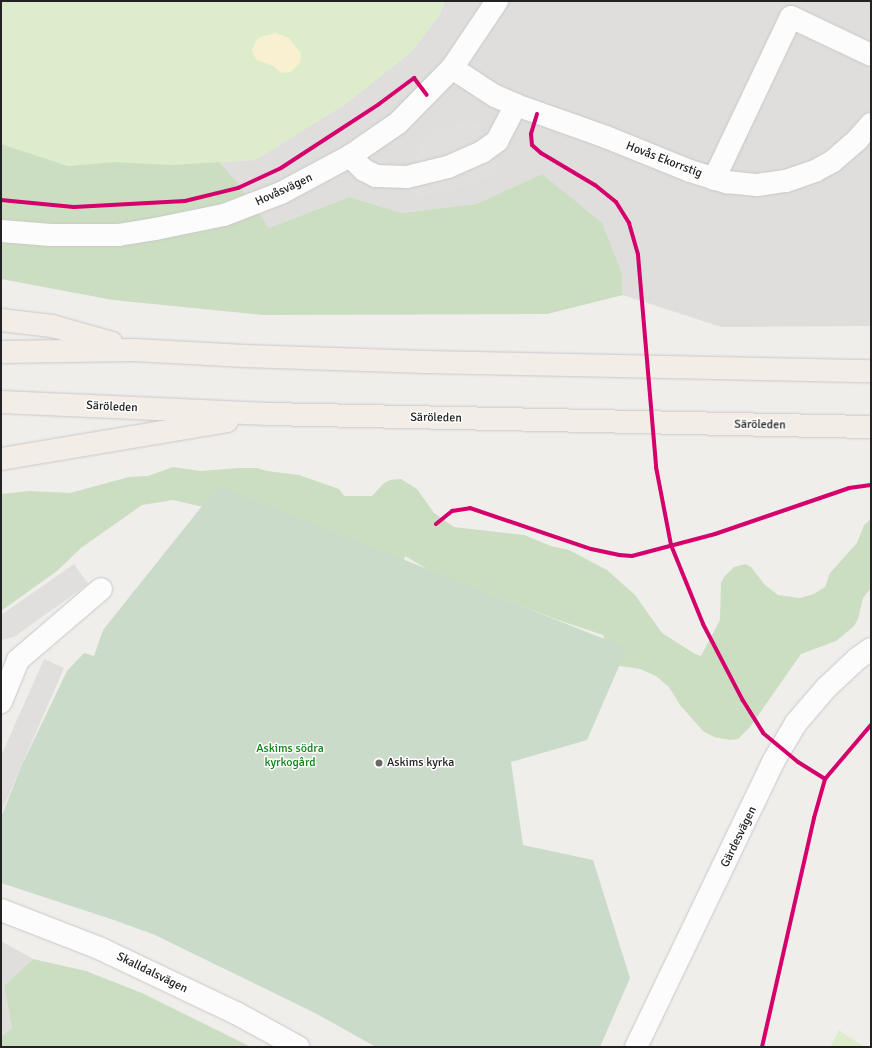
<!DOCTYPE html>
<meta charset="utf-8">
<style>
body{margin:0}
#map{position:relative;width:872px;height:1048px;overflow:hidden;background:#f0eeeb;font-family:Signika,sans-serif}
div>[style]{position:absolute}
[style*='--x']{left:calc(var(--x)*1px);top:calc(var(--y)*1px);width:calc(var(--w)*1px);rotate:calc(var(--a)*1deg)}
.residential>*{inset:0;background:#dfdedc}
.grass>*{inset:0;background:#ddeccb}
.forest>*{inset:0;background:#cbdec1}
.sand>*{inset:0;background:#f8f0d0}
.cemetery>*{inset:0;background:#cadbca}
.parking>*{inset:0;background:#e0dfde}
.roads{filter:drop-shadow(0 0 1px #c9c8c7) drop-shadow(0 0 1px #c9c8c7)}
.minor>*{height:22px;margin:-11px;padding:0 11px;transform-origin:11px;border-radius:11px;background:#fdfcfc}
.major>*{height:22px;margin:-11px;padding:0 11px;transform-origin:11px;border-radius:11px;background:#f3ede7}
.cycleway>*{height:4px;margin:-2px;padding:0 2px;transform-origin:2px;border-radius:2px;background:#d6006c}
.dots>*{width:11px;height:11px;translate:-50% -50%;box-sizing:border-box;border:2px solid #fff;border-radius:50%}
span{translate:-50% -50%;white-space:nowrap;text-align:center;line-height:1.15;-webkit-text-stroke:3px #fff;paint-order:stroke}
.street-label{font-size:12px;color:#222}
.park-label{font-size:12px;color:#0c8416}
.poi-label{font-size:12px;color:#222}
.left{translate:0 -50%;text-align:left}
.frame{position:absolute;inset:0;border:2px solid #222;pointer-events:none}
</style>
<div id="map">
<div class="residential">
<i style="clip-path:polygon(445px 1px,871px 1px,871px 326px,721px 327px,623px 295px,622px 274px,542px 174px,476px 204px,402px 213px,349px 197px,269px 228px,238px 183px,219px 162px,255px 160px,345px 104px,411px 52px,440px 14px)"></i>
<i style="clip-path:polygon(1px 941px,33px 959px,4px 986px,12px 1028px,1px 1037px)"></i>
</div>
<div class="grass">
<i style="clip-path:polygon(1px 1px,445px 1px,440px 14px,411px 52px,345px 104px,255px 160px,171px 165px,116px 162px,68px 166px,1px 144px)"></i>
<i style="clip-path:polygon(839px 1030px,864px 1047px,830px 1047px)"></i>
</div>
<div class="forest">
<i style="clip-path:polygon(1px 144px,68px 166px,116px 162px,171px 165px,219px 162px,238px 183px,269px 228px,349px 197px,402px 213px,476px 204px,542px 174px,602px 223px,622px 274px,623px 295px,547px 314px,264px 315px,113px 300px,1px 279px)"></i>
<i style="clip-path:polygon(173px 467px,201px 471px,238px 468px,257px 468px,267px 471px,299px 475px,339px 489px,344px 496px,372px 496px,384px 483px,390px 480px,401px 479px,417px 489px,434px 513px,454px 527px,524px 535px,551px 546px,569px 550px,607px 570px,635px 595px,662px 633px,695px 654px,701px 656px,720px 620px,721px 583px,724px 577px,734px 567px,745px 564px,751px 567px,765px 585px,778px 595px,800px 598px,814px 594px,825px 587px,830px 573px,857px 543px,864px 525px,871px 519px,871px 588px,863px 598px,858px 619px,854px 626px,836px 641px,801px 654px,750px 727px,738px 739px,730px 740px,714px 737px,703px 731px,680px 705px,669px 687px,656px 676px,640px 669px,613px 665px,603px 635px,561px 621px,434px 573px,405px 556px,396px 597px,238px 515px,173px 500px,142px 505px,81px 548px,57px 571px,1px 611px,1px 494px,29px 491px,70px 493px,129px 477px,148px 476px)"></i>
<i style="clip-path:polygon(33px 959px,86px 971px,142px 993px,251px 1047px,1px 1047px,1px 1037px,12px 1028px,4px 986px)"></i>
</div>
<div class="sand">
<i style="clip-path:polygon(275px 33px,289px 38px,301px 53px,300px 63px,291px 72px,281px 73px,273px 66px,257px 60px,254px 56px,252px 50px,257px 40px,261px 37px)"></i>
</div>
<div class="cemetery">
<i style="clip-path:polygon(218px 486px,627px 648px,587px 740px,511px 762px,523px 845px,593px 860px,630px 978px,600px 1047px,376px 1047px,315px 1013px,155px 935px,114px 920px,1px 883px,1px 817px,21px 767px,67px 671px,84px 653px,94px 656px,103px 630px)"></i>
</div>
<div class="parking">
<i style="clip-path:polygon(468px 121px,481px 124px,473px 145px,414px 161px,422px 144px,432px 131px)"></i>
<i style="clip-path:polygon(487px 158px,504px 167px,496px 176px,438px 194px,416px 198px,402px 185px)"></i>
<i style="clip-path:polygon(74px 564px,88px 584px,14px 637px,1px 640px,1px 615px)"></i>
<i style="clip-path:polygon(44px 659px,64px 668px,1px 813px,1px 756px)"></i>
</div>
<div class="roads">
<div class="minor">
<i style="--x:452;--y:68;--w:51;--a:33.1"></i>
<i style="--x:495;--y:96;--w:23;--a:23"></i>
<i style="--x:516;--y:105;--w:96;--a:19.6"></i>
<i style="--x:606;--y:137;--w:91;--a:22"></i>
<i style="--x:690;--y:171;--w:39;--a:17"></i>
<i style="--x:727;--y:182;--w:30;--a:6"></i>
<i style="--x:757;--y:185;--w:29;--a:-8"></i>
<i style="--x:786;--y:181;--w:31;--a:-19"></i>
<i style="--x:815;--y:171;--w:21;--a:-29"></i>
<i style="--x:833;--y:161;--w:33;--a:-41"></i>
<i style="--x:858;--y:139;--w:20;--a:-49"></i>
<i style="--x:350;--y:156;--w:20;--a:45"></i>
<i style="--x:364;--y:170;--w:13;--a:27"></i>
<i style="--x:376;--y:176;--w:31;--a:2"></i>
<i style="--x:407;--y:177;--w:42;--a:-13.7"></i>
<i style="--x:448;--y:167;--w:37;--a:-24"></i>
<i style="--x:482;--y:152;--w:19;--a:-36"></i>
<i style="--x:497;--y:141;--w:41;--a:-62.2"></i>
<i style="--x:714;--y:179;--w:179;--a:-64.6"></i>
<i style="--x:791;--y:17;--w:89;--a:25.4"></i>
<i style="--x:1;--y:231;--w:50;--a:4.6"></i>
<i style="--x:51;--y:235;--w:67;--a:0"></i>
<i style="--x:118;--y:235;--w:37;--a:-9"></i>
<i style="--x:155;--y:229;--w:70;--a:-11.5"></i>
<i style="--x:224;--y:215;--w:61;--a:-21.1"></i>
<i style="--x:281;--y:193;--w:78;--a:-28.2"></i>
<i style="--x:350;--y:156;--w:58;--a:-34.5"></i>
<i style="--x:398;--y:123;--w:77;--a:-45.5"></i>
<i style="--x:452;--y:68;--w:81;--a:-56.1"></i>
<i style="--x:1;--y:702;--w:45;--a:-68"></i>
<i style="--x:18;--y:660;--w:109;--a:-40.5"></i>
<i style="--x:1;--y:910;--w:105;--a:21.2"></i>
<i style="--x:99;--y:948;--w:152;--a:25.4"></i>
<i style="--x:236;--y:1013;--w:71;--a:28.7"></i>
<i style="--x:636;--y:1047;--w:316;--a:-64.3"></i>
<i style="--x:773;--y:762;--w:45;--a:-59.5"></i>
<i style="--x:796;--y:723;--w:46;--a:-49.4"></i>
<i style="--x:826;--y:688;--w:42;--a:-43.1"></i>
<i style="--x:857;--y:659;--w:17;--a:-36"></i>
</div>
<div class="major">
<i style="--x:1;--y:320;--w:51;--a:6.7"></i>
<i style="--x:52;--y:326;--w:62;--a:15.8"></i>
<i style="--x:1;--y:352;--w:133;--a:-0.9"></i>
<i style="--x:134;--y:350;--w:111;--a:3.1"></i>
<i style="--x:245;--y:356;--w:180;--a:1.9"></i>
<i style="--x:425;--y:362;--w:446;--a:1.2"></i>
<i style="--x:1;--y:402;--w:267;--a:2.6"></i>
<i style="--x:268;--y:414;--w:603;--a:1.24"></i>
<i style="--x:1;--y:459;--w:229;--a:-9.5"></i>
</div>
</div>
<div class="cycleway">
<i style="--x:537;--y:114;--w:21;--a:107"></i>
<i style="--x:531;--y:134;--w:11;--a:85"></i>
<i style="--x:532;--y:145;--w:12;--a:42"></i>
<i style="--x:541;--y:153;--w:63;--a:30.7"></i>
<i style="--x:595;--y:185;--w:27;--a:39"></i>
<i style="--x:616;--y:202;--w:25;--a:58"></i>
<i style="--x:629;--y:223;--w:33;--a:74"></i>
<i style="--x:638;--y:255;--w:213;--a:85.1"></i>
<i style="--x:656;--y:467;--w:79;--a:79.1"></i>
<i style="--x:671;--y:545;--w:85;--a:67.9"></i>
<i style="--x:703;--y:624;--w:85;--a:62.5"></i>
<i style="--x:742;--y:699;--w:40;--a:58"></i>
<i style="--x:763;--y:733;--w:45;--a:39.6"></i>
<i style="--x:798;--y:762;--w:32;--a:32"></i>
<i style="--x:1;--y:200;--w:73;--a:5.5"></i>
<i style="--x:74;--y:207;--w:111;--a:-3.1"></i>
<i style="--x:185;--y:201;--w:55;--a:-13.8"></i>
<i style="--x:238;--y:188;--w:47;--a:-24.9"></i>
<i style="--x:281;--y:168;--w:117;--a:-33.1"></i>
<i style="--x:379;--y:104;--w:44;--a:-36.6"></i>
<i style="--x:414;--y:78;--w:21;--a:53"></i>
<i style="--x:436;--y:524;--w:21;--a:-39"></i>
<i style="--x:452;--y:511;--w:18;--a:-9"></i>
<i style="--x:470;--y:508;--w:128;--a:18.7"></i>
<i style="--x:591;--y:549;--w:29;--a:12"></i>
<i style="--x:619;--y:555;--w:13;--a:4"></i>
<i style="--x:632;--y:556;--w:86;--a:-14.8"></i>
<i style="--x:715;--y:534;--w:142;--a:-18.9"></i>
<i style="--x:849;--y:488;--w:22;--a:-8"></i>
<i style="--x:762;--y:1047;--w:235;--a:-77.2"></i>
<i style="--x:814;--y:818;--w:41;--a:-74.2"></i>
<i style="--x:825;--y:779;--w:71;--a:-49.6"></i>
</div>
<div class="dots">
<i style="left:379px;top:763px;background:#6a6968"></i>
</div>
<div class="street-label">
<span style="left:664px;top:160px;rotate:21deg">Hovås Ekorrstig</span>
<span style="left:284px;top:190px;rotate:-25deg">Hovåsvägen</span>
<span style="left:112px;top:407px;rotate:3deg">Säröleden</span>
<span style="left:436px;top:418px;rotate:1deg">Säröleden</span>
<span style="left:760px;top:425px;rotate:1deg">Säröleden</span>
<span style="left:739px;top:837px;rotate:-64deg">Gärdesvägen</span>
<span style="left:152px;top:973px;rotate:26deg">Skalldalsvägen</span>
</div>
<div class="park-label">
<span style="left:290px;top:756px">Askims södra<br>kyrkogård</span>
</div>
<div class="poi-label">
<span class="left" style="left:387px;top:763px">Askims kyrka</span>
</div>
<div class="frame"></div>
</div>
